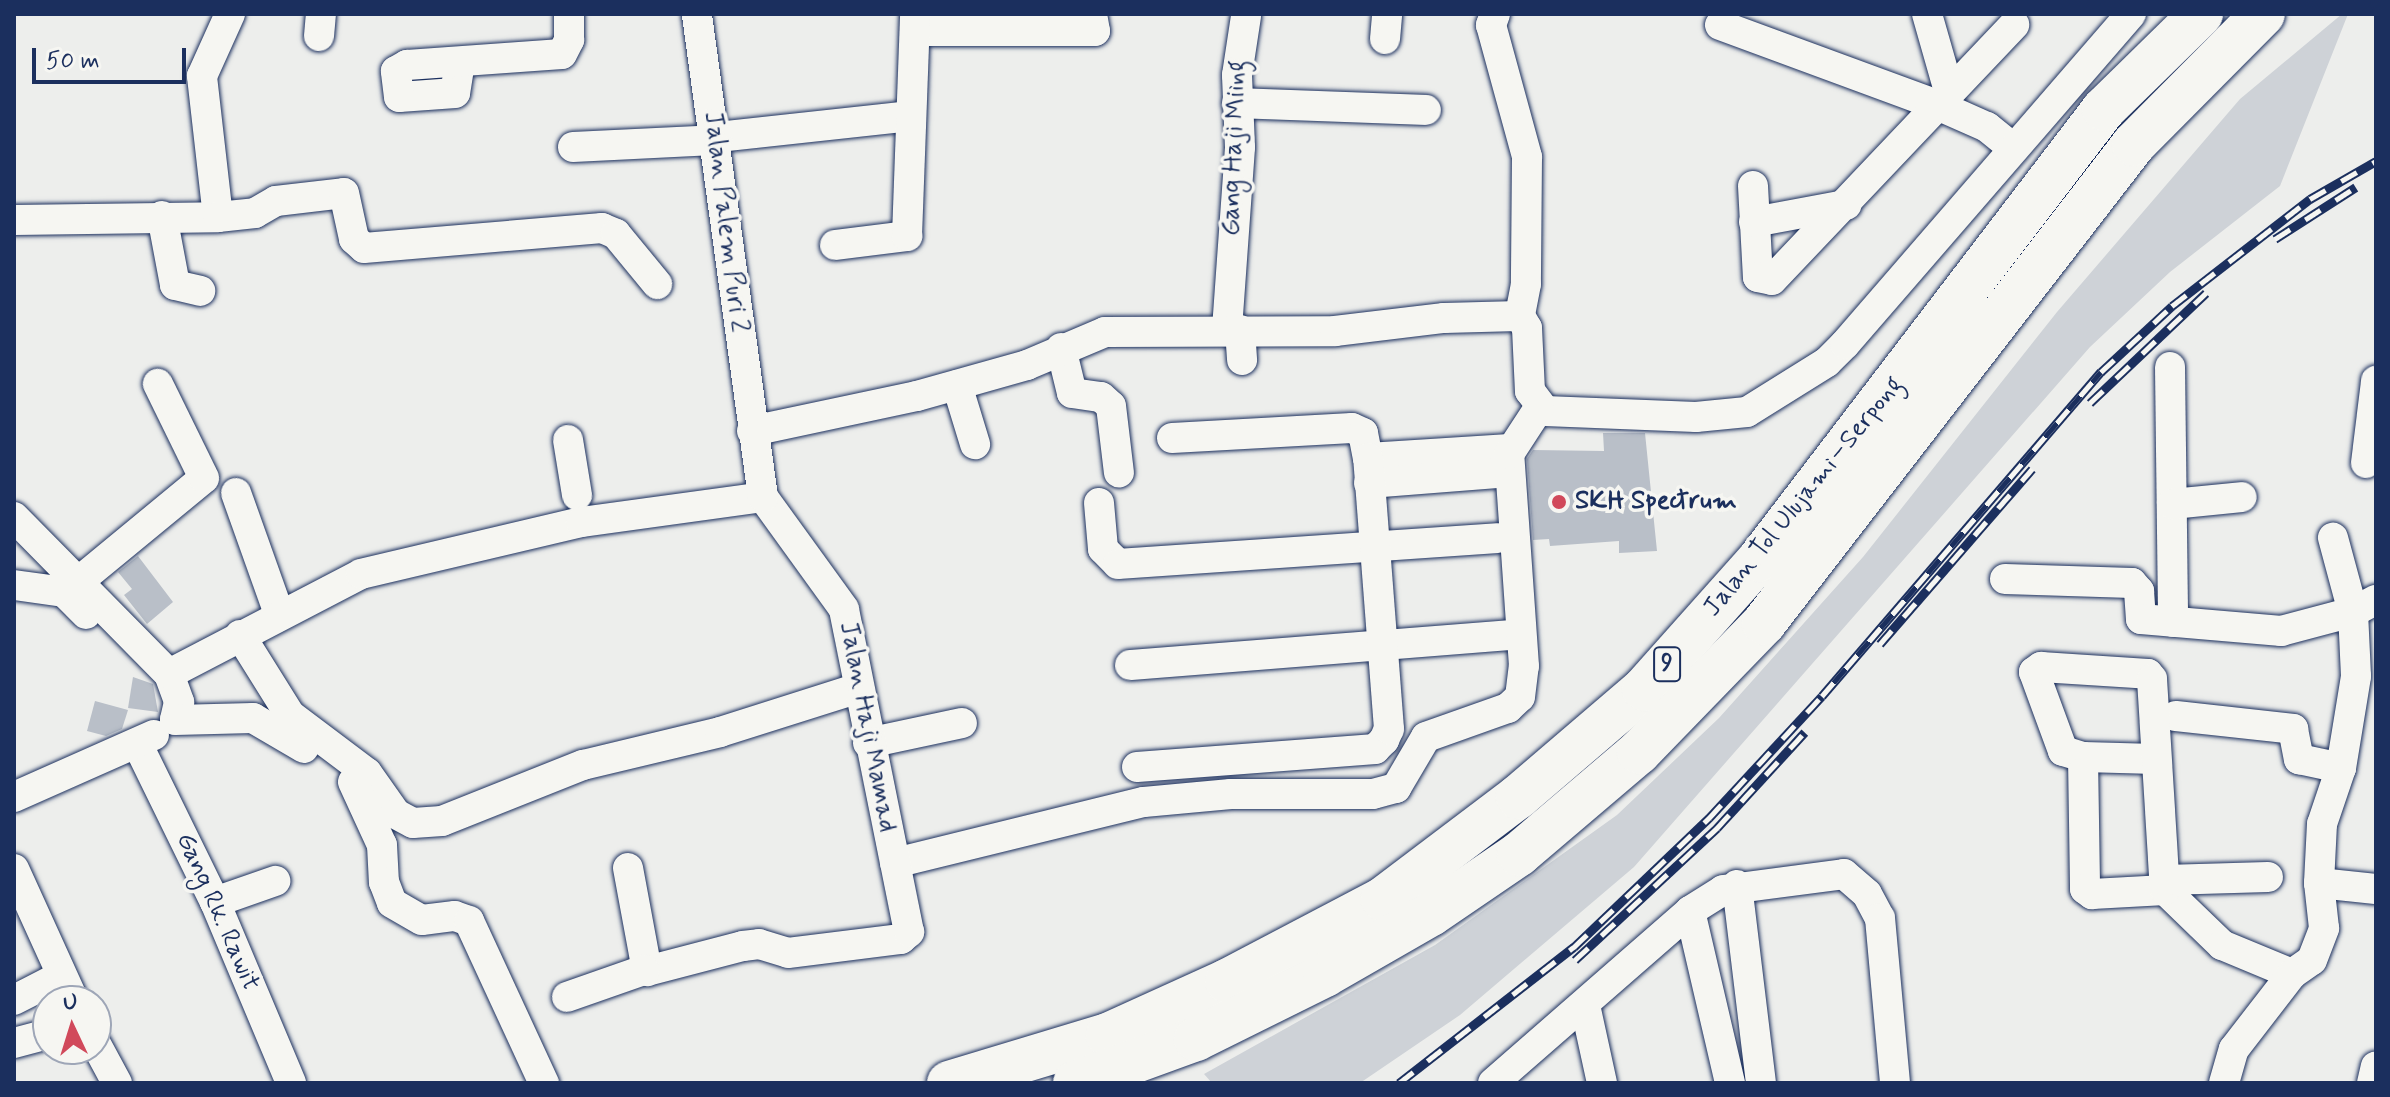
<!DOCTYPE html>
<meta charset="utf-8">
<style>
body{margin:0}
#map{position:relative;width:2390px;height:1097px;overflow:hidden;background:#edeeec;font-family:Mynerve,sans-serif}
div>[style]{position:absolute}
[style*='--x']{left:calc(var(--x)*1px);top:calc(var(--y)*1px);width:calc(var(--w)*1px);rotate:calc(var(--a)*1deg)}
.green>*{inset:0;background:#ced2d7}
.building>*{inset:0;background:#b9bfc8}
.roads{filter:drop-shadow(0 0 2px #1b2f5e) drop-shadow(0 0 2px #1b2f5e)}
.minor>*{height:30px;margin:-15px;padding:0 15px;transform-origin:15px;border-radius:15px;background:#f6f6f2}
.highway>*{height:44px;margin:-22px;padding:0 22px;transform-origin:22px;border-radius:22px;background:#f6f6f2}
.rail>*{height:9px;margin-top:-4.5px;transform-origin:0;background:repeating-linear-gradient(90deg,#f6f6f2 0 18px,#1b2f5e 0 36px);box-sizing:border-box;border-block:2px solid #1b2f5e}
.dots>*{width:22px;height:22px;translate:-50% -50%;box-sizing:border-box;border:4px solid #f6f6f2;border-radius:50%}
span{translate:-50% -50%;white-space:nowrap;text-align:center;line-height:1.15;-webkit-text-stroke:7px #f6f6f2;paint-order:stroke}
.shield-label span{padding:2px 6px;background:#f6f6f2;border:2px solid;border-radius:6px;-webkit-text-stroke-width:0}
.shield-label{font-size:24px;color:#1b2f5e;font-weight:700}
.street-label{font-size:26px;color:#1b2f5e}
.poi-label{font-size:26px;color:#1b2f5e;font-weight:700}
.left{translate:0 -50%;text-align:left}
.frame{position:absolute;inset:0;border:16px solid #1b2f5e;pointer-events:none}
.north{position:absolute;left:32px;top:985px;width:80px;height:80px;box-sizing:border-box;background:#f6f6f2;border:2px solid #9ea6b7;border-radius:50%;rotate:356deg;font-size:22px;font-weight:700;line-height:32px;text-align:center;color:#1b2f5e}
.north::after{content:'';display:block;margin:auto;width:28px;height:36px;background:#d1495b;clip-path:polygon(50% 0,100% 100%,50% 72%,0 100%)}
.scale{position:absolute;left:32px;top:48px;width:154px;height:36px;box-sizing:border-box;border:4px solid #1b2f5e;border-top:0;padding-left:10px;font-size:24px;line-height:28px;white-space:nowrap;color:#1b2f5e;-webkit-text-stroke:6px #f6f6f2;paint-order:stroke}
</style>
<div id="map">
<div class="green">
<i style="clip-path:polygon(2342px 14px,2348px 14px,2280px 186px,2170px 272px,2090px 347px,1634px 867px,1460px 1015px,1360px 1083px,1212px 1083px,1204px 1074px,1435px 945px,1617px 815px,1719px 718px,1863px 557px,2057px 312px,2240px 99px)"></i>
</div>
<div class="building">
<i style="clip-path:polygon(1603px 433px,1645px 433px,1657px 551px,1619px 553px,1619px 541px,1550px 546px,1549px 539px,1533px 540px,1527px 459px,1533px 450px,1604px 451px)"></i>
<i style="clip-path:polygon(138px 556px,173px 602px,147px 624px,124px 595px,132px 589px,118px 572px)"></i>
<i style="clip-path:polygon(133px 677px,153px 684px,158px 712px,128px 708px)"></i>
<i style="clip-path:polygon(95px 701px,128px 710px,122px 729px,106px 736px,87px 731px)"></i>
</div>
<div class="roads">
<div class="minor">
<i style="--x:1495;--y:14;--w:12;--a:110"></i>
<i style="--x:1491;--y:25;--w:137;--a:74.7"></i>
<i style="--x:1527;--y:157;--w:127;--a:90.5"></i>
<i style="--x:1526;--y:284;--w:33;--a:101"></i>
<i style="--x:1927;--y:14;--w:80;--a:74.1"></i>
<i style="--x:1720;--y:25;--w:229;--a:20.2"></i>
<i style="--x:1935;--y:104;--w:57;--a:23.9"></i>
<i style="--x:1987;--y:127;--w:33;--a:39"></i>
<i style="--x:915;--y:31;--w:180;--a:0"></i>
<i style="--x:1095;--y:31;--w:17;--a:-100"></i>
<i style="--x:319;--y:36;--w:22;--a:-85"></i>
<i style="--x:1385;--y:39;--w:25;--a:-85"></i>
<i style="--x:460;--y:62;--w:31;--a:99"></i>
<i style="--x:455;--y:93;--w:56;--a:175.9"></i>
<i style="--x:399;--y:97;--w:26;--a:-97"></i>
<i style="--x:396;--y:71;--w:13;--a:-29"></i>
<i style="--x:407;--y:65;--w:155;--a:-4.1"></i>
<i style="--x:562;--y:54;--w:16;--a:-63"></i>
<i style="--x:569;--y:40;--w:26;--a:-90"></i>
<i style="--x:1237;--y:103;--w:189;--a:2.1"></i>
<i style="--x:727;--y:136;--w:185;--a:-6.2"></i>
<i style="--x:573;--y:147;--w:141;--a:-2.8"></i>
<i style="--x:1753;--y:186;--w:91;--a:86.9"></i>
<i style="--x:1758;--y:277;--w:14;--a:12"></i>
<i style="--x:1772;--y:280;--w:352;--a:-46.5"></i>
<i style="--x:162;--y:216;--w:70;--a:79.3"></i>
<i style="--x:175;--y:285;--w:26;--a:13"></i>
<i style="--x:218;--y:217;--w:142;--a:-96.5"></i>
<i style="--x:202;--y:76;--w:68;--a:-65.7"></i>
<i style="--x:14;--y:220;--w:204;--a:-0.8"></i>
<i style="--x:218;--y:217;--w:37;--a:-6"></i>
<i style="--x:255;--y:213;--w:24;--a:-30"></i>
<i style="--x:276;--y:201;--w:68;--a:-6.7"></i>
<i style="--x:344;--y:193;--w:47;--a:77.7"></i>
<i style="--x:354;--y:239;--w:13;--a:42"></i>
<i style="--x:364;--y:248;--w:239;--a:-4.8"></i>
<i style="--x:602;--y:228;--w:15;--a:23"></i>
<i style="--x:616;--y:234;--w:65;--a:50.6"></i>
<i style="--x:1754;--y:222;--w:94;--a:-10.5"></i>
<i style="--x:835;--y:245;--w:73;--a:-7.1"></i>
<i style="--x:907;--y:236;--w:222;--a:-87.9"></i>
<i style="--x:1520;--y:316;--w:14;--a:60"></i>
<i style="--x:1527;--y:328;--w:63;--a:87.3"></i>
<i style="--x:1530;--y:391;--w:25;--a:53"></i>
<i style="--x:1545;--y:411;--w:151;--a:2.3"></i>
<i style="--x:1696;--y:417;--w:51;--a:-5.6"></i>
<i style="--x:1747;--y:412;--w:94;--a:-32"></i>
<i style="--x:1827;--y:362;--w:25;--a:-45"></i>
<i style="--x:1845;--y:344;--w:437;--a:-49.1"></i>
<i style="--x:1227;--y:329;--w:182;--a:-85.9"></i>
<i style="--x:1240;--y:147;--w:72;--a:-92.4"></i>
<i style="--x:1237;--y:75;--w:60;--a:-81.3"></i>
<i style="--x:1240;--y:330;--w:30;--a:86"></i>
<i style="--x:1061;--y:348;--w:46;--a:76.3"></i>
<i style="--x:1072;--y:393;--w:29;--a:8"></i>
<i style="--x:1101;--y:397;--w:13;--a:42"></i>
<i style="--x:1111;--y:406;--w:67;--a:83.2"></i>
<i style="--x:2170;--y:367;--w:255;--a:89.3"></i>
<i style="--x:957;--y:385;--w:62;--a:73"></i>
<i style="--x:752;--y:431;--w:169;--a:-12"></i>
<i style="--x:917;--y:396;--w:114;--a:-15.7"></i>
<i style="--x:1027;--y:365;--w:85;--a:-22.9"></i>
<i style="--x:1105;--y:332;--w:230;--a:-0.2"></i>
<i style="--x:1335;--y:331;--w:110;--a:-6.8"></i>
<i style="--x:1444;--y:318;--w:76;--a:-1.5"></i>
<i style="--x:1172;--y:438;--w:180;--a:-3.2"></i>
<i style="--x:1352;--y:428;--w:12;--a:24"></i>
<i style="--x:1363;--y:433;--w:25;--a:79"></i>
<i style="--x:1368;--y:458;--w:142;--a:-3.6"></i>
<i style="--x:568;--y:440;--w:56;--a:80.7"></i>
<i style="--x:2366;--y:463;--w:83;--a:-83"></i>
<i style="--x:1369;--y:483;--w:141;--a:-4.5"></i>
<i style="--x:236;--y:493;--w:128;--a:70.4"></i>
<i style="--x:1099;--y:503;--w:46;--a:85"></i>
<i style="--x:1103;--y:549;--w:21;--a:45"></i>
<i style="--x:1118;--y:564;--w:380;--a:-3.9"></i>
<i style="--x:2172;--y:504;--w:70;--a:-5.7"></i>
<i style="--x:14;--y:517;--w:221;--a:45.4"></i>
<i style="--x:169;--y:674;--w:30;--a:70"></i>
<i style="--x:179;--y:702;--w:18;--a:103"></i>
<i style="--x:2005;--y:579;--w:127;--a:1.8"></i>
<i style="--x:2132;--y:583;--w:11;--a:49"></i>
<i style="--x:2139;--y:591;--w:28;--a:86"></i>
<i style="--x:2141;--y:619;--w:141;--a:4.9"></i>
<i style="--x:2281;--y:631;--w:74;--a:-14.8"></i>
<i style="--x:2353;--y:612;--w:26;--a:-28"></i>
<i style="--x:78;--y:582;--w:163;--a:-39.5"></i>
<i style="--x:204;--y:478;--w:105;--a:-116.1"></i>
<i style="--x:14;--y:585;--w:50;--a:8"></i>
<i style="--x:64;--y:592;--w:31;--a:45"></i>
<i style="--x:240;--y:635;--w:94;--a:58"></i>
<i style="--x:290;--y:715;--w:96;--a:37"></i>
<i style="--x:367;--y:773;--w:50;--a:54.7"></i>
<i style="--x:396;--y:814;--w:19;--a:28"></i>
<i style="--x:413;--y:823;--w:29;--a:-4"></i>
<i style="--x:442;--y:821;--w:152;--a:-21.7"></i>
<i style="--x:583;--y:765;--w:141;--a:-13.5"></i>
<i style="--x:720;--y:732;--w:146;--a:-17.6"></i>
<i style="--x:1130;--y:665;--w:378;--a:-4.5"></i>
<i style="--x:169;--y:674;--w:216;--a:-27.5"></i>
<i style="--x:361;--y:574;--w:226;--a:-13.3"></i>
<i style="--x:581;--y:522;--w:184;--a:-7.8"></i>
<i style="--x:2176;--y:716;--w:118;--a:6.3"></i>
<i style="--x:2293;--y:729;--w:31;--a:79"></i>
<i style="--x:2299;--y:759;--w:43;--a:12.1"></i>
<i style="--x:175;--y:720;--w:78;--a:-1.5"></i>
<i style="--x:253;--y:718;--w:59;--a:30.5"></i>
<i style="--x:137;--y:743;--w:177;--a:63.9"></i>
<i style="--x:215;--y:902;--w:196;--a:67.2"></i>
<i style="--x:868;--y:743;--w:96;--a:-12"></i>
<i style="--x:2083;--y:757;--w:132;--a:89.1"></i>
<i style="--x:2085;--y:889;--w:9;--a:36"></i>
<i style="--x:2092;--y:894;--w:73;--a:-3.1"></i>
<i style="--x:2165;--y:890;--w:79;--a:44"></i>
<i style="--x:2222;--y:945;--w:76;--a:22.5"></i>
<i style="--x:2156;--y:759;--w:73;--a:-178.4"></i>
<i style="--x:2083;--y:757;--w:21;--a:-163"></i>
<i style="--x:2063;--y:751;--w:84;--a:-110.2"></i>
<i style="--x:2034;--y:672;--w:9;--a:-36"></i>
<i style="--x:2041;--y:667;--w:107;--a:3.7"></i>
<i style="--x:2148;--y:674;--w:6;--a:51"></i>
<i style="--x:2152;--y:679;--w:211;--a:86.5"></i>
<i style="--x:1137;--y:767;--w:239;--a:-4.3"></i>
<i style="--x:1375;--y:749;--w:13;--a:-45"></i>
<i style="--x:1384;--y:740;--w:12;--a:-66"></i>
<i style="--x:1389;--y:729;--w:272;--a:-94.4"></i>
<i style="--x:353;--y:782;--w:69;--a:65.3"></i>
<i style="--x:382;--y:845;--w:37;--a:87"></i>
<i style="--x:384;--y:882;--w:22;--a:69"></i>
<i style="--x:392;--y:903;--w:34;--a:30"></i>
<i style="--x:422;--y:920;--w:33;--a:-7"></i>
<i style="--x:455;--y:916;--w:15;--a:20"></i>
<i style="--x:469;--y:921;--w:179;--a:65.2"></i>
<i style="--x:14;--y:797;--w:153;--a:-23.9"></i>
<i style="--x:895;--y:863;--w:256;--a:-13.8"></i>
<i style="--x:1144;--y:802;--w:87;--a:-5.3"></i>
<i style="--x:1231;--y:794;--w:142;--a:0"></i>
<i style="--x:1373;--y:794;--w:24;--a:-15"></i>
<i style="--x:1396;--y:788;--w:59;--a:-59.5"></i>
<i style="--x:1426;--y:737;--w:87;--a:-19.5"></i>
<i style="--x:1508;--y:708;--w:16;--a:-43"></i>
<i style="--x:1520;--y:697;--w:31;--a:-83"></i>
<i style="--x:1524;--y:666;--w:213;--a:-94"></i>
<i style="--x:1509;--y:454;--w:55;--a:-56.9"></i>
<i style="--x:628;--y:868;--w:105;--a:79.5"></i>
<i style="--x:647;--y:971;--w:99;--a:-14.6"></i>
<i style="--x:743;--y:946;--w:16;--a:-7"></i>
<i style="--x:759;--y:944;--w:30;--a:17"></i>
<i style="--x:788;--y:953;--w:114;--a:-7.1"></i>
<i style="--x:901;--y:939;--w:11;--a:-41"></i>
<i style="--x:909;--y:932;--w:329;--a:-101.4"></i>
<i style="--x:844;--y:609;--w:138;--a:-125.9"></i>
<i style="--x:763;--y:497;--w:487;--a:-97.8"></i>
<i style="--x:14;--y:869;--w:145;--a:65.6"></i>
<i style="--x:2165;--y:880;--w:103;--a:-1.7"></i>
<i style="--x:2319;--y:883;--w:57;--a:6"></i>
<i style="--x:1737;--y:885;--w:199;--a:83.1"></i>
<i style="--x:215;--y:902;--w:64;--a:-19.3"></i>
<i style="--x:1690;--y:911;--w:177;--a:76.9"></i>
<i style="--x:567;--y:997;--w:82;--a:-19.3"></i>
<i style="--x:14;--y:1000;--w:53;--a:-27.1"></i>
<i style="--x:1585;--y:1005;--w:80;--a:77.7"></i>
<i style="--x:14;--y:1043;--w:35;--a:-15"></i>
<i style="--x:96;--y:1044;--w:44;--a:61.7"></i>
<i style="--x:1493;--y:1083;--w:262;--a:-41.1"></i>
<i style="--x:1690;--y:911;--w:39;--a:-32"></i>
<i style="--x:1723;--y:890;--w:122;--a:-7.5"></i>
<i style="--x:1844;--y:874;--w:30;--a:41"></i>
<i style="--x:1867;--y:894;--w:27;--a:62"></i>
<i style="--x:1880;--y:918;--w:166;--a:84.8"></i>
<i style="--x:2224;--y:1083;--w:35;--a:-74"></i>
<i style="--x:2234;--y:1049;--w:95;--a:-52.3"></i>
<i style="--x:2292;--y:974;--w:24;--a:-35"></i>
<i style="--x:2312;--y:960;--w:34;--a:-69"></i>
<i style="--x:2324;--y:928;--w:45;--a:-96.3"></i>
<i style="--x:2319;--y:883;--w:59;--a:-87.1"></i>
<i style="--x:2322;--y:824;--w:59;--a:-71.3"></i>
<i style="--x:2341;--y:768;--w:93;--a:-80.7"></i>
<i style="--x:2356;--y:676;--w:64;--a:-92.7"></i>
<i style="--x:2353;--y:612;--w:77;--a:-105.1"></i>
<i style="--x:2372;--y:1083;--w:17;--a:-77"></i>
</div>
<div class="highway">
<i style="--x:949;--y:1083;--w:166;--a:-16.8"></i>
<i style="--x:1108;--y:1035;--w:131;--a:-24.4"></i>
<i style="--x:1227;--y:981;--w:176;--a:-27.7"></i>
<i style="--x:1383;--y:899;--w:169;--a:-37.1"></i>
<i style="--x:1518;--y:797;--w:166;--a:-40.6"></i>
<i style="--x:1644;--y:689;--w:173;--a:-48.3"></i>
<i style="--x:1759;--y:560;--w:568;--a:-52.59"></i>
<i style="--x:2104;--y:109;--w:136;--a:-44.4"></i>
<i style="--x:1075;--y:1083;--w:129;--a:-20"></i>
<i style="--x:1196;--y:1039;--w:144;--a:-26.4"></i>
<i style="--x:1325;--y:975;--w:122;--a:-29.9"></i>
<i style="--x:1431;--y:914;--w:107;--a:-34.3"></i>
<i style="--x:1519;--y:854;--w:157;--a:-40.4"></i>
<i style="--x:1639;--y:752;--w:180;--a:-45.9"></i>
<i style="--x:1764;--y:623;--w:605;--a:-52.32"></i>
<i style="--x:2134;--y:144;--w:183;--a:-45.2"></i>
</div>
</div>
<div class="rail">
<i style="--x:2275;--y:239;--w:96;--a:-32.7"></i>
<i style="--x:2090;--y:403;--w:160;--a:-43.5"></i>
<i style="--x:1880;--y:644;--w:232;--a:-49"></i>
<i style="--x:1575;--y:960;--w:194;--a:-42.9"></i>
<i style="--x:1717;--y:828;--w:130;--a:-47.5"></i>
<i style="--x:1399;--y:1083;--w:222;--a:-37.9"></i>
<i style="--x:1574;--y:947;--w:187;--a:-43.7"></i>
<i style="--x:1709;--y:818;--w:166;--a:-47.2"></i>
<i style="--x:1822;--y:696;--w:428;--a:-49.3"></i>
<i style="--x:2101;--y:372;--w:97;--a:-42.9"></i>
<i style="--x:2172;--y:306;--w:175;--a:-37.8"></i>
<i style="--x:2310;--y:199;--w:76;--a:-29.9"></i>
</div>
<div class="dots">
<i style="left:1559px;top:502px;background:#d1495b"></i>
</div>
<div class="shield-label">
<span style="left:1667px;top:664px">9</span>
</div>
<div class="street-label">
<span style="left:1235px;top:148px;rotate:-88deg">Gang Haji Miing</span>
<span style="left:725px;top:222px;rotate:83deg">Jalan Palem Puri 2</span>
<span style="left:1804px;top:497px;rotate:-51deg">Jalan Tol Ulujami–Serpong</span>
<span style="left:867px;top:727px;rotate:79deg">Jalan Haji Mamad</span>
<span style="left:217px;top:912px;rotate:66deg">Gang Rk. Rawit</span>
</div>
<div class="poi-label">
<span class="left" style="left:1575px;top:502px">SKH Spectrum</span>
</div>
<div class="frame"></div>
<div class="north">U</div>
<div class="scale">50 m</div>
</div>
